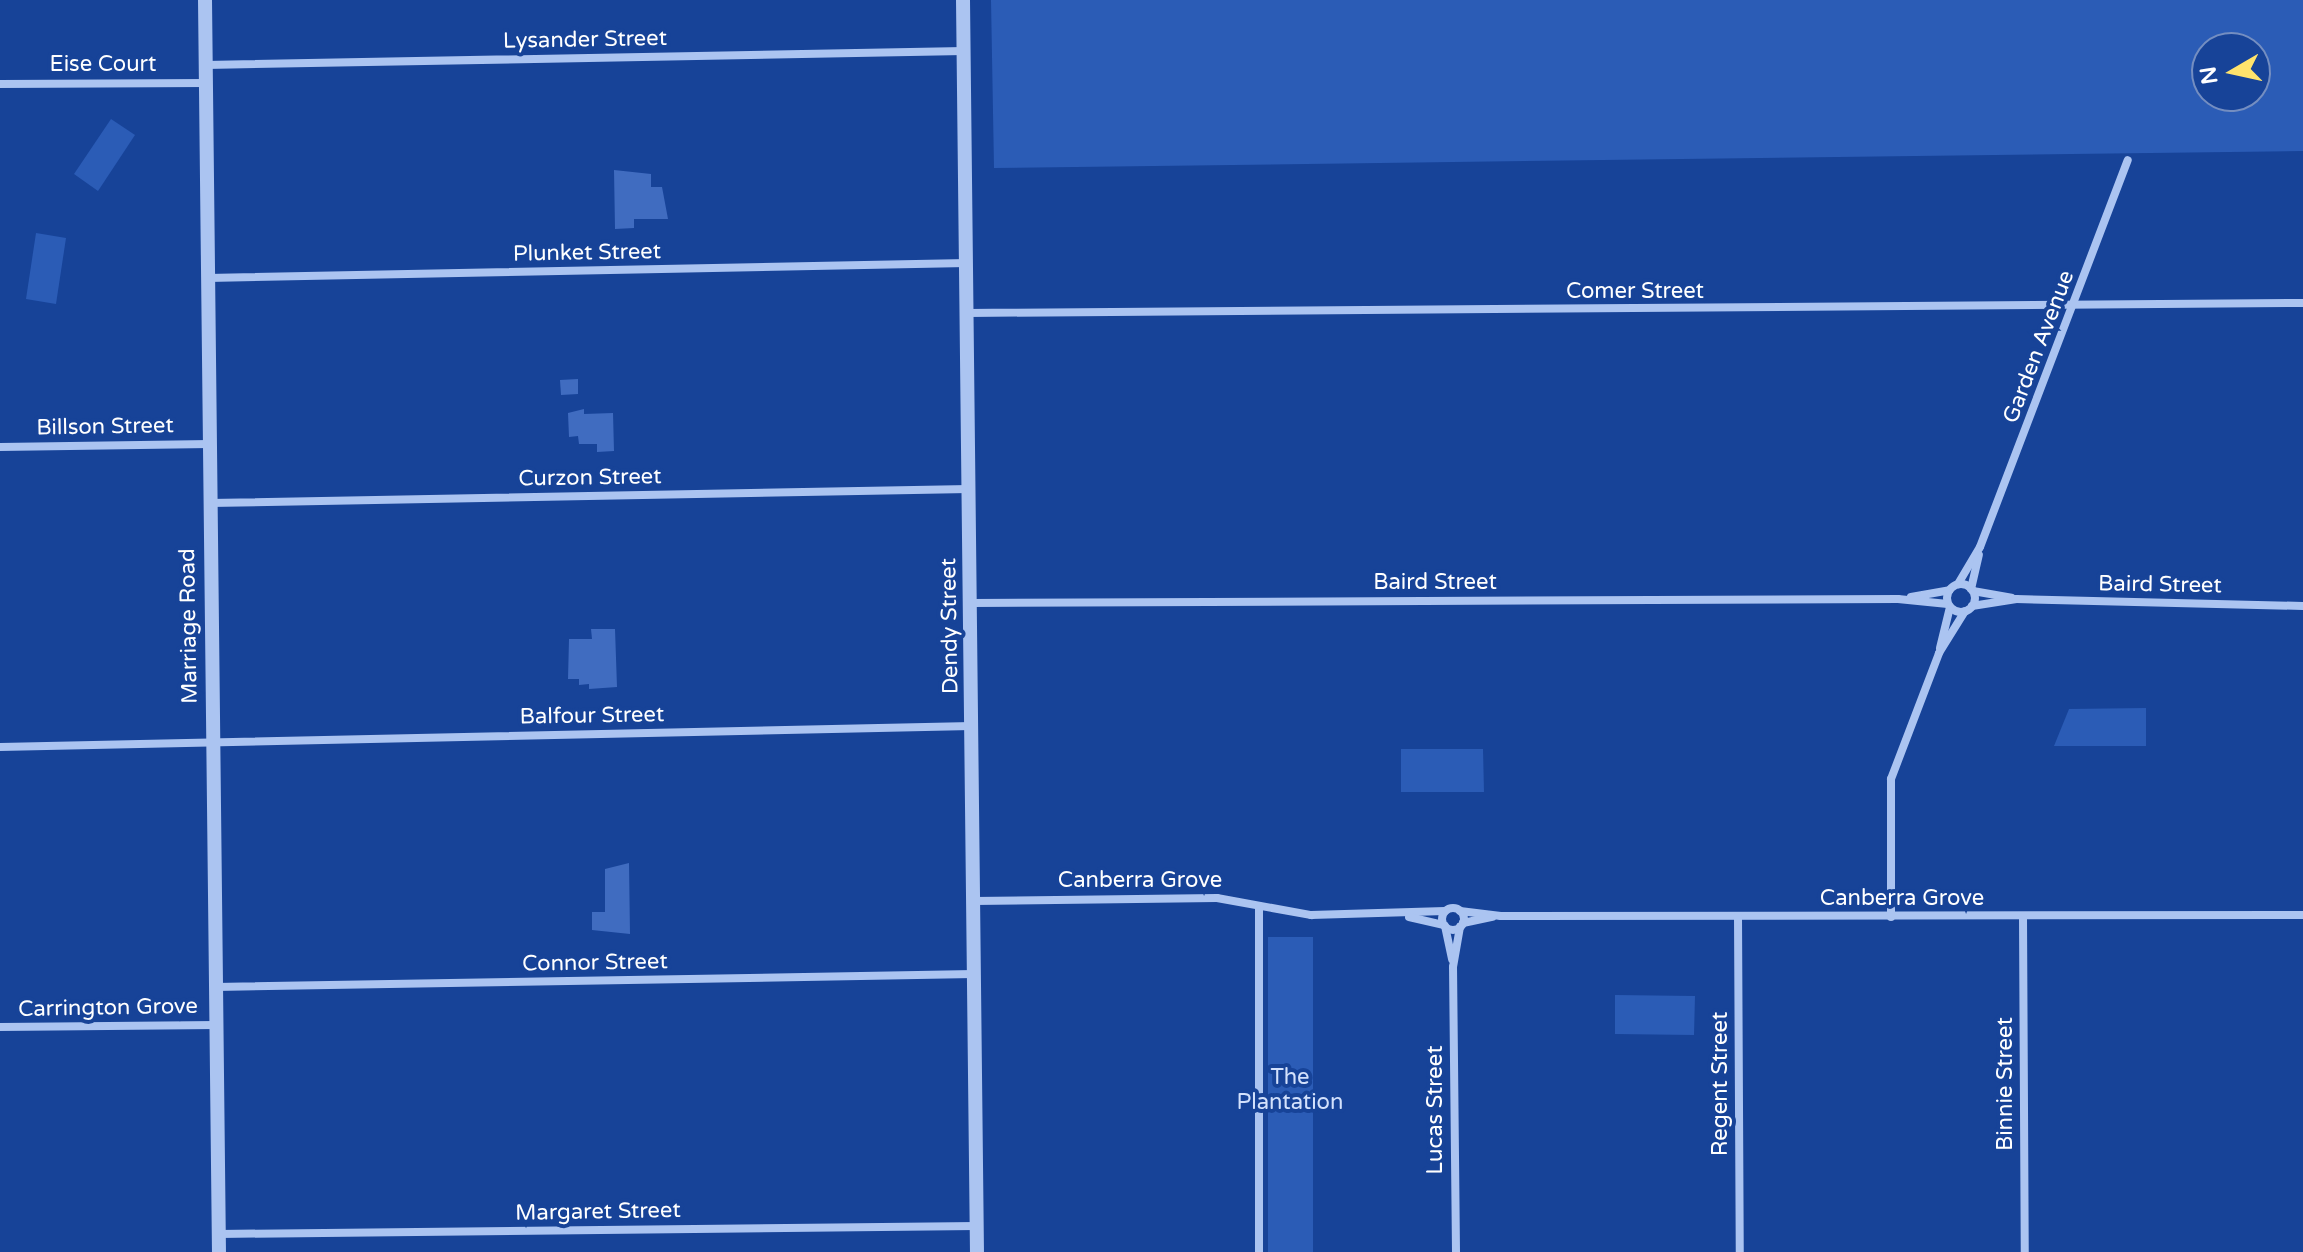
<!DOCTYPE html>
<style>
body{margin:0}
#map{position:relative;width:2303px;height:1252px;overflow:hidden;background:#174398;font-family:"Varela Round",sans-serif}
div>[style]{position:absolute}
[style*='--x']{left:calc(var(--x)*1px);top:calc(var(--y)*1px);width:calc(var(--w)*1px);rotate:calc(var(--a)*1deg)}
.green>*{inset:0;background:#2b5cb6}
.building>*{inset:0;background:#406cc0}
.minor>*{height:8px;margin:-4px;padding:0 4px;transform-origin:4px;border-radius:4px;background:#abc4f1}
.minor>.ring{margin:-4px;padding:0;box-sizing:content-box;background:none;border:8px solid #abc4f1;border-radius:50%}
.tertiary>*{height:14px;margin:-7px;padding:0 7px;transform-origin:7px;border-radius:7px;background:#abc4f1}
span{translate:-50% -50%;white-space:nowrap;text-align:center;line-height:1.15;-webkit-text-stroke:8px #174398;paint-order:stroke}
.street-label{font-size:22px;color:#fff}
.park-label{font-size:22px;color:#d3e1fc}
.north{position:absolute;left:2191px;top:32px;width:80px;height:80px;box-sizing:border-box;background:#174398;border:2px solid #748ec1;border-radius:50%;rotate:261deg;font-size:22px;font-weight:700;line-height:32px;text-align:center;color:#fff}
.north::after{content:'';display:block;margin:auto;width:28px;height:36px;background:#ffe36c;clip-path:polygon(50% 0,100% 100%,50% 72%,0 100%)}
</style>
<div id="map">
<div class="green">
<i style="clip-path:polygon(evenodd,991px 0,2303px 0,2303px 151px,994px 168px,991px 0,2207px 48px,2255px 48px,2255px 96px,2207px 96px,2207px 48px)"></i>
<i style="clip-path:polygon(111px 119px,135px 135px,98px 191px,74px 174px)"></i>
<i style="clip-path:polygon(36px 233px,66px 238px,56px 304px,26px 299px)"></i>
<i style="clip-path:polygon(2146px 708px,2146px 746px,2054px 746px,2069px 709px)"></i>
<i style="clip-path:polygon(1401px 749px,1483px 749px,1484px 792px,1401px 792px)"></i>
<i style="clip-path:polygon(1268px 937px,1313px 937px,1313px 1252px,1268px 1252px)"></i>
<i style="clip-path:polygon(1615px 995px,1695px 996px,1694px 1035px,1615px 1034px)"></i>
</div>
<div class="building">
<i style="clip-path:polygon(614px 170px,651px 174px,651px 187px,662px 187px,668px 219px,634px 219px,634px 228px,615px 229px)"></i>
<i style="clip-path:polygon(578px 379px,578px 394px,561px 395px,560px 380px)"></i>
<i style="clip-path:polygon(584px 409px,584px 414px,613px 413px,614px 451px,597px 452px,597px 444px,579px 444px,578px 436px,569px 437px,568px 413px)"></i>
<i style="clip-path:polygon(591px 629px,615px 629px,617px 687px,589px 689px,589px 684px,579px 685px,579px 679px,568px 679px,569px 639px,592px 639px)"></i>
<i style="clip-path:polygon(629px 863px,630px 934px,592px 930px,592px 912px,605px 912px,605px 869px)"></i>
</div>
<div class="minor">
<i style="--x:206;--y:65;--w:758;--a:-1.06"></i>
<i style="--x:0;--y:84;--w:206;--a:-0.3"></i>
<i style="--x:208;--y:278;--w:759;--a:-1.13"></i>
<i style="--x:968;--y:313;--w:1335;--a:-0.43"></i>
<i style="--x:0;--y:447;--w:210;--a:-0.8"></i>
<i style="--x:210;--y:503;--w:759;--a:-1.06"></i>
<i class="ring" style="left:1947px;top:584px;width:20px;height:20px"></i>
<i style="--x:1958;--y:584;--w:43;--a:-59.3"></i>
<i style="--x:1980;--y:547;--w:414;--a:-69.1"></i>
<i style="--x:1971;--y:589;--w:35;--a:-77"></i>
<i style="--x:1973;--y:591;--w:39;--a:10"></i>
<i style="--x:1911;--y:597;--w:39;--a:-10"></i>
<i style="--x:972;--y:603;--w:926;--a:-0.25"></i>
<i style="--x:1898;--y:599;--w:50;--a:5.7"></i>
<i style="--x:1972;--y:606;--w:45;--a:-9"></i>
<i style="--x:2016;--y:599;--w:287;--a:1.4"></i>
<i style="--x:1940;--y:648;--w:42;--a:-76.3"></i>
<i style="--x:0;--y:747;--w:972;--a:-1.24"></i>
<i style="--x:974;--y:901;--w:243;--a:-0.7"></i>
<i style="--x:1217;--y:898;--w:96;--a:10.3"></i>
<i style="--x:1311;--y:915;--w:134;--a:-1.7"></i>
<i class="ring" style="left:1442px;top:908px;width:14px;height:14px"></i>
<i style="--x:1460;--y:911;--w:41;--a:7"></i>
<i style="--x:1501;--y:916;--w:802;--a:-0.07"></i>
<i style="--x:1738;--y:916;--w:336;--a:89.7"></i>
<i style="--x:1409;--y:917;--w:36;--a:13"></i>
<i style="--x:1891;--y:917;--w:138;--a:-90"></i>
<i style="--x:1891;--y:779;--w:135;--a:-69.1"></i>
<i style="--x:1939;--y:653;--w:49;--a:-58.2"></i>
<i style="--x:2023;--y:917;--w:335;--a:89.7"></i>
<i style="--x:1463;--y:923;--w:30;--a:-12"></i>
<i style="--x:1445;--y:926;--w:34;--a:78"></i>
<i style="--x:216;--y:987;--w:758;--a:-0.98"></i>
<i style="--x:0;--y:1027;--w:217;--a:-0.5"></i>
<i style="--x:219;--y:1234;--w:758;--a:-0.6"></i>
<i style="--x:1259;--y:1252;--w:346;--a:-90"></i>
<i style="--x:1456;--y:1252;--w:285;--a:-90.6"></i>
<i style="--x:1453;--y:967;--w:41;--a:-80.1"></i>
</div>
<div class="tertiary">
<i style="--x:205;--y:0;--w:1252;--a:89.36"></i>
<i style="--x:963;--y:0;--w:1252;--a:89.36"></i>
</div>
<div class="street-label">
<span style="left:585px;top:40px;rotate:-1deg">Lysander Street</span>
<span style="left:103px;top:65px">Eise Court</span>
<span style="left:587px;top:253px;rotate:-1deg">Plunket Street</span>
<span style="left:1635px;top:292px">Comer Street</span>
<span style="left:2039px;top:347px;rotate:-69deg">Garden Avenue</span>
<span style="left:105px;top:427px;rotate:-1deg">Billson Street</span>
<span style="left:590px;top:478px;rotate:-1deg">Curzon Street</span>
<span style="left:1435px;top:583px">Baird Street</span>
<span style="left:2160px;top:585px;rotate:1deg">Baird Street</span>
<span style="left:189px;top:626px;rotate:-91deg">Marriage Road</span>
<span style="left:950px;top:626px;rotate:-91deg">Dendy Street</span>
<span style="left:592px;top:716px;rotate:-1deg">Balfour Street</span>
<span style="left:1140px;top:881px">Canberra Grove</span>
<span style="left:1902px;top:899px">Canberra Grove</span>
<span style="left:595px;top:963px;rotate:-1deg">Connor Street</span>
<span style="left:108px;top:1008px;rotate:-1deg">Carrington Grove</span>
<span style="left:1721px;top:1084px;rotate:-90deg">Regent Street</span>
<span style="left:2006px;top:1084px;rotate:-90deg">Binnie Street</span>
<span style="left:1436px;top:1110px;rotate:-90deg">Lucas Street</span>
<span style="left:598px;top:1212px;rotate:-1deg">Margaret Street</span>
</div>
<div class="park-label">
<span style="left:1290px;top:1090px">The<br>Plantation</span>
</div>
<div class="north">N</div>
</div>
